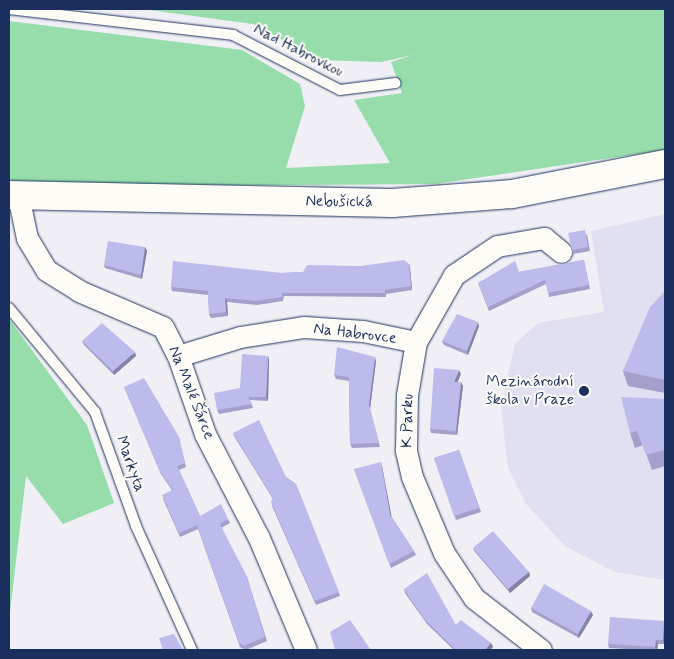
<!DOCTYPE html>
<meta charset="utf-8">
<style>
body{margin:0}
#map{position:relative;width:674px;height:659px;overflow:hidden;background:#f0eff5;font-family:Mynerve,sans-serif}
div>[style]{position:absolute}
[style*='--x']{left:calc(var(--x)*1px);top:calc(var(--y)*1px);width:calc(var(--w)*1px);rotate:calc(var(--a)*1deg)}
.built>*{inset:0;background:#e1dff2}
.green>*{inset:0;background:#96ddab}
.roads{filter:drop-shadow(0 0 1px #1b2f5e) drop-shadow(0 0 1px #1b2f5e)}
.lane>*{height:10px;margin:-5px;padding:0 5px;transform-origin:5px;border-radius:5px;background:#fdfcf7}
.street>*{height:21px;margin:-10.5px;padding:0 10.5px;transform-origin:10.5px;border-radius:10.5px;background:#fdfcf7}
.secondary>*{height:28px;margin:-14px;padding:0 14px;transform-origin:14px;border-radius:14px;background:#fdfcf7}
.wall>*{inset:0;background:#a3a0cb}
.shaded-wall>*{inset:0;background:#8482a5}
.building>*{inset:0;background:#bdbaec}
.dots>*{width:14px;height:14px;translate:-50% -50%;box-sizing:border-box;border:2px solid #fdfcf7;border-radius:50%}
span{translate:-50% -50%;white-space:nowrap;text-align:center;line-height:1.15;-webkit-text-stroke:4px #fdfcf7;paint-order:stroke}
.street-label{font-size:16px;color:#1b2f5e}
.poi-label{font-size:16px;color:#1b2f5e}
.right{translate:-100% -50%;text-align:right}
.frame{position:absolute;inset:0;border:10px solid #1b2f5e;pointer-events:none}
</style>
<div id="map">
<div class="built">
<i style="clip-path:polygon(665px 214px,665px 580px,615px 572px,566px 547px,526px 504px,508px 467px,501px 407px,515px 344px,538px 323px,604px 312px,591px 231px)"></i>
</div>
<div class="green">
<i style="clip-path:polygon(142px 9px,665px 9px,665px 150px,435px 184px,9px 187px,9px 21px,242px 50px,300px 84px,305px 106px,286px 168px,390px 163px,354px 100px,402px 93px,391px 62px,413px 55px,381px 62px,319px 60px,253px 24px)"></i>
<i style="clip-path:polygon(9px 319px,87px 425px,114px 503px,63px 524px,26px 476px,9px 621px)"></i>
</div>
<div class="roads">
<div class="lane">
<i style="--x:9;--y:9;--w:226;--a:6.6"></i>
<i style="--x:233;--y:35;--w:120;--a:27.2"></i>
<i style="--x:340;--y:90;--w:56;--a:-7.1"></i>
<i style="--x:9;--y:308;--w:135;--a:50.4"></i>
<i style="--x:95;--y:412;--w:121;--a:70.2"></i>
<i style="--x:136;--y:526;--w:136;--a:65.7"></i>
</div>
<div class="street">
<i style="--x:18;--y:195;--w:44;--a:78.2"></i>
<i style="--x:27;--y:238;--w:37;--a:59"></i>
<i style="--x:46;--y:270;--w:39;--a:32"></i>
<i style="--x:79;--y:291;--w:91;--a:23.2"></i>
<i style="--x:163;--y:327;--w:33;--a:63"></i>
<i style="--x:178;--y:356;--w:83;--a:70.9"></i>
<i style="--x:205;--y:434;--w:117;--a:62.6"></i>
<i style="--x:259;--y:538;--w:121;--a:67.2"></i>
<i style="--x:178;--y:356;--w:65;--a:-17"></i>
<i style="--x:240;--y:337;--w:65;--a:-8.9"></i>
<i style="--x:304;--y:327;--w:59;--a:3.9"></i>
<i style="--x:363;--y:331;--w:54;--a:11.7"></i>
<i style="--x:541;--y:650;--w:85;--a:-142.2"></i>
<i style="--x:474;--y:598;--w:54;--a:-123.7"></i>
<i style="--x:444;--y:553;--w:82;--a:-112.8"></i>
<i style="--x:412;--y:477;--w:28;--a:-103"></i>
<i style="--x:406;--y:450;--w:55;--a:-89"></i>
<i style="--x:407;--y:395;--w:54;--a:-80.4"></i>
<i style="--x:416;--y:342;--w:77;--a:-60.4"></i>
<i style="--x:454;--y:275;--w:52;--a:-34"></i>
<i style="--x:497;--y:246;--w:48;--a:-9.7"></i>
<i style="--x:544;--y:238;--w:22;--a:39"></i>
</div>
<div class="secondary">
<i style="--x:9;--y:195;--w:383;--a:1.2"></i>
<i style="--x:392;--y:203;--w:120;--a:-4.3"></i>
<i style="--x:512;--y:194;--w:156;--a:-11.1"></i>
</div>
</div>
<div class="wall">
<i style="clip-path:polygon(587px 234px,590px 251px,573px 254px,572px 250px)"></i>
<i style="clip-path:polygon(145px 247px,147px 251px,142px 279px,105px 268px,104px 265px)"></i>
<i style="clip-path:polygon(584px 260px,590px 289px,549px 297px,546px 284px,489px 311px,478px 283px,519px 272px)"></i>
<i style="clip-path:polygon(409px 264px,410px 268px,412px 290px,386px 294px,386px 297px,284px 296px,283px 301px,257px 305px,227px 302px,228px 316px,211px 318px,209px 314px,208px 295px,172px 291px,171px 287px,282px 273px,303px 272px,361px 266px)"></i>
<i style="clip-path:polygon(665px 291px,665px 393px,628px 386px,623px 371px)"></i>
<i style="clip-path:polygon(479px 326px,468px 355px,444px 345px,442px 341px)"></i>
<i style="clip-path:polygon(82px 341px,136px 356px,114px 375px,84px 345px)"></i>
<i style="clip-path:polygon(268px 356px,269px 360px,268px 401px,250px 400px,253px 408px,219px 414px,217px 410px,240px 388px)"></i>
<i style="clip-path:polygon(376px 361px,370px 409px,380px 447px,352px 448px,350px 444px,349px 381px,336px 379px,334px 375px)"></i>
<i style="clip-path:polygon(461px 374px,457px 382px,463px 386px,457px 435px,431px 433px,430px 429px)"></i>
<i style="clip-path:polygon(124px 387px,179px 437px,186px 467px,179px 470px,200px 516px,228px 519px,230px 523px,221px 528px,247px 577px,267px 641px,246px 650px,240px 647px,198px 529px,180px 537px,163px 499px,172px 490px,161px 474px)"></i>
<i style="clip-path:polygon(665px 399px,665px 466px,652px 470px,643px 445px,635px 448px,630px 433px)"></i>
<i style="clip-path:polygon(233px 433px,286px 477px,296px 484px,340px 596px,316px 605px,272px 506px,273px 499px,234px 436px)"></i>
<i style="clip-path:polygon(459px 450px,481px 512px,456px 520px,434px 458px)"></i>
<i style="clip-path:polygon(382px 466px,391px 516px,414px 551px,416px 555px,391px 568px,354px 469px)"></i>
<i style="clip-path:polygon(473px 548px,529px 572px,530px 576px,510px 593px,475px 552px)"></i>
<i style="clip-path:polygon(404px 589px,456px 625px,491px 643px,493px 647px,490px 650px,454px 650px,427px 624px,405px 593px)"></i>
<i style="clip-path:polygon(531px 608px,593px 615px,579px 638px,532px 612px)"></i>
<i style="clip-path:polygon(664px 621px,665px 625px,664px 644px,658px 644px,657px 650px,642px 650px,609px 648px,608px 644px)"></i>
</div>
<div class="shaded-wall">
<i style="clip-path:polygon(145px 247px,147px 251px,142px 279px,141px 275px)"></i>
<i style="clip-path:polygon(409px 264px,410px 268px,412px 290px,411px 286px)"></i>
<i style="clip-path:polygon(225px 298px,227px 302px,228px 316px,226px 312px)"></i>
<i style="clip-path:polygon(478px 322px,479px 326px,468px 355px,467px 351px)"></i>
<i style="clip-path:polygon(135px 352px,136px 356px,114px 375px,113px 371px)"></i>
<i style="clip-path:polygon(268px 356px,269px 360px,268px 401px,266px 397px)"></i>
<i style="clip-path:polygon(375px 357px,376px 361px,370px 409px,380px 447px,369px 405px)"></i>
<i style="clip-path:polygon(459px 370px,461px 374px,456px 386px,454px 382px)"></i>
<i style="clip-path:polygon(461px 382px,463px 386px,457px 435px,456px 431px)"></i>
<i style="clip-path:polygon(381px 462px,382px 466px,392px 519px,390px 515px)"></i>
<i style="clip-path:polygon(529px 572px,530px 576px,510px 593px,508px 589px)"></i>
<i style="clip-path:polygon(591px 611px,593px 615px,579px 638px,578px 634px)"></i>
<i style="clip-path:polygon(664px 621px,665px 625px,664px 644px,663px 640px)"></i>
<i style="clip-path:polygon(656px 640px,658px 644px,657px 650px,655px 647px)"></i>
<i style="clip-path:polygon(491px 643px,493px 647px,490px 650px,485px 650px)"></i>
</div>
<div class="building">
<i style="clip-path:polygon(585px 230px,588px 247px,572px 250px,568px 233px)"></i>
<i style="clip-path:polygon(108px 241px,145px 247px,141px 275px,104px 265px)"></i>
<i style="clip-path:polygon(404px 260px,409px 264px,411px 286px,385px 290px,385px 293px,282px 293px,282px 297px,256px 301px,225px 298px,226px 312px,209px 314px,208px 291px,171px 287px,173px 261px,282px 273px,303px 272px,307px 265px,361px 266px)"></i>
<i style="clip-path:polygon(584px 260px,589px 285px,548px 293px,545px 280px,488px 307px,478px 283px,515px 261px,519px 272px)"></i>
<i style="clip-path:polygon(665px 291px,665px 380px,623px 371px,650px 307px)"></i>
<i style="clip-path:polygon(457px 314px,478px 322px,467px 351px,442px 341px)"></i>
<i style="clip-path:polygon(102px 323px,135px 352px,113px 371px,82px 341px)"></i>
<i style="clip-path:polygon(337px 347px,375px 357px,369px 405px,379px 443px,350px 444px,349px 377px,334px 375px)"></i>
<i style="clip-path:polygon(242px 354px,268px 356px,266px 397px,248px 397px,252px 404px,217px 410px,214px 393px,240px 388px)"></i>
<i style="clip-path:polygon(434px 368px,459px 370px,454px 382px,461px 382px,456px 431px,430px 429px)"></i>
<i style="clip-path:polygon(144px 378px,179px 437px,185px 463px,177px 466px,200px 516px,221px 504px,228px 519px,220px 524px,247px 577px,265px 637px,244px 646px,239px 643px,197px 525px,179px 533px,162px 495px,173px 490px,159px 470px,124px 387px)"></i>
<i style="clip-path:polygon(621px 397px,665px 399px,665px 450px,646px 455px,637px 431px,630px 433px)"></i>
<i style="clip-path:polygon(259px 420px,286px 477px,296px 484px,339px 592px,315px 601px,271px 502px,273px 498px,233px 433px)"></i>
<i style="clip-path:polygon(459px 450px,479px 508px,454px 516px,434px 458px)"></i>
<i style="clip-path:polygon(381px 462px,390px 515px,414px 551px,389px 564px,354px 469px)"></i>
<i style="clip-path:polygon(493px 531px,529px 572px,508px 589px,473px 548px)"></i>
<i style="clip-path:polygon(427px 573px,456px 625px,461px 620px,491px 643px,485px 650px,456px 650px,425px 620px,404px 589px)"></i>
<i style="clip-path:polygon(544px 584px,591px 611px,578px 634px,531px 608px)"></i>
<i style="clip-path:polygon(610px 617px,664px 621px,663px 640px,656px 640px,655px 647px,608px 644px)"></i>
<i style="clip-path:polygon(350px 620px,371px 650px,335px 650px,330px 632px)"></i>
<i style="clip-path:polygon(174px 634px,183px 650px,163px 650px,159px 638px)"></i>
</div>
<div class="dots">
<i style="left:584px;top:391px;background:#1b2f5e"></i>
</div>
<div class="street-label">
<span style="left:298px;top:51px;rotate:27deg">Nad Habrovkou</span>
<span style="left:339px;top:202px;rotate:1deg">Nebušická</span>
<span style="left:355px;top:334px;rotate:7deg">Na Habrovce</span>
<span style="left:191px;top:393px;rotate:68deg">Na Malé Šárce</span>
<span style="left:408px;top:421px;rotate:-89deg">K Parku</span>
<span style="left:130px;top:464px;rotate:70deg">Markyta</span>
</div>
<div class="poi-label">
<span class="right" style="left:574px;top:391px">Mezinárodní<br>škola v Praze</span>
</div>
<div class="frame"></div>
</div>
